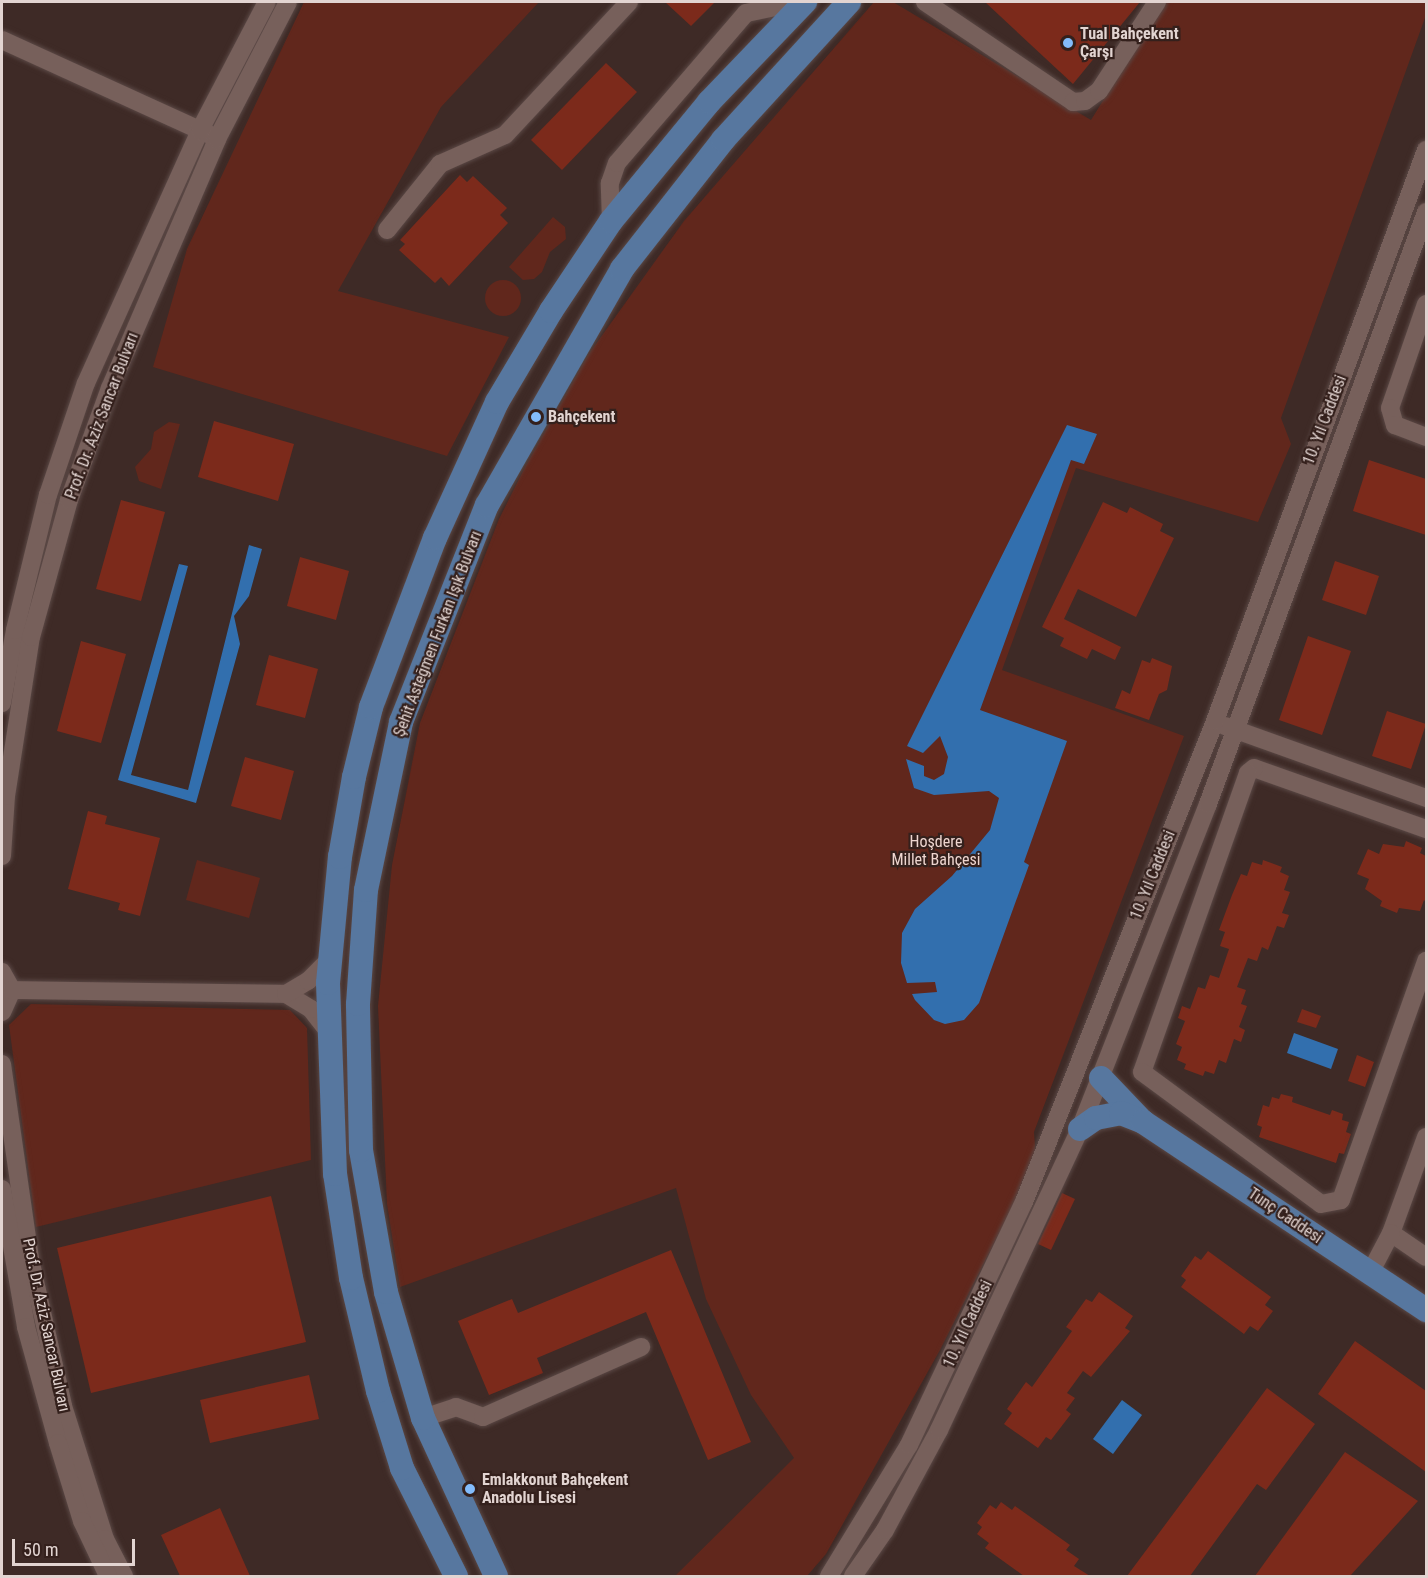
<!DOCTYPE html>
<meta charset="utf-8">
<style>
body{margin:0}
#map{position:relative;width:1428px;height:1578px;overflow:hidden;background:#3e2a26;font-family:"Roboto Condensed",sans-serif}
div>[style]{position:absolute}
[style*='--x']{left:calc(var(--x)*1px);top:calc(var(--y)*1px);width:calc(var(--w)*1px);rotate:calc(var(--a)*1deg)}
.green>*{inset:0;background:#61271c}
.round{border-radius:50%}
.water>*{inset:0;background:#326fae}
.building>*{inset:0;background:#7c2a1b}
.roads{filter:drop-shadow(0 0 2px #5a4845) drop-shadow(0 0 2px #5a4845)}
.minor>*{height:18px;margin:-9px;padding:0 9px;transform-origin:9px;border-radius:9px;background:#77605b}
.major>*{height:24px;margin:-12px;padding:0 12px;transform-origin:12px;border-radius:12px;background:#57779f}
.dots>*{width:16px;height:16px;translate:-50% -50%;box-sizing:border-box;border:3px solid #34201c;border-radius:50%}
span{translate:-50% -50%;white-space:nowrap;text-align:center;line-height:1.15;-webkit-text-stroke:4.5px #34201c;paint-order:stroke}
.poi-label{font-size:16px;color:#e2d4d1;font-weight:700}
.left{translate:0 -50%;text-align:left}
.street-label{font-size:16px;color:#e2d4d1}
.park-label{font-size:16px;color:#eed5cf}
.frame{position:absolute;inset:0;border:3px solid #e2d4d1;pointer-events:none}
.scale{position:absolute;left:12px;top:1539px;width:123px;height:27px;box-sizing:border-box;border:3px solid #e2d4d1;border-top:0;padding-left:8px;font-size:18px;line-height:21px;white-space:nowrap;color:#e2d4d1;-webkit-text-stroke:4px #34201c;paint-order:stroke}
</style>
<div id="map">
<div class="green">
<i style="clip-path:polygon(304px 2px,539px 2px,441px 107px,338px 291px,509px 337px,447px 456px,153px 367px,187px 249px)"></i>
<i style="clip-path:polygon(874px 2px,893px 2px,1091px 120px,1164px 2px,1426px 2px,1426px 15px,1281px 418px,1291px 444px,1258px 522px,1076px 468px,1002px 670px,1184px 736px,1034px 1132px,1036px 1160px,940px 1350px,826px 1554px,807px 1576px,675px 1576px,794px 1458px,751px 1395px,706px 1299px,676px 1188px,400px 1287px,387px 1204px,378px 1006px,392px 865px,420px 723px,499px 519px,525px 467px,588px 355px,684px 221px)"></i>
<i style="clip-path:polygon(553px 217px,565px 227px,566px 239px,550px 252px,542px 272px,534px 279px,523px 280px,509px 267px)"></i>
<i class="round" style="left:485px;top:280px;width:36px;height:36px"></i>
<i style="clip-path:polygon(169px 422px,180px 424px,161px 489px,139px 481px,135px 467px,151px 449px,154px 432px)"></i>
<i style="clip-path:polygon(197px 860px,260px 878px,249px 918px,186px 900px)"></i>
<i style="clip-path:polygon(31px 1004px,290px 1010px,307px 1028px,311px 1160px,36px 1227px,9px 1025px)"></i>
</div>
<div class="water">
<i style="clip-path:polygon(1067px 425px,1097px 434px,1084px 464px,1071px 460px,980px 710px,1067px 741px,1024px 862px,1029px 865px,979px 1003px,964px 1020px,945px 1024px,934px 1020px,915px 1000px,912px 994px,937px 992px,935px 982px,907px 983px,901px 963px,902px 933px,915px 909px,952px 876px,990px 830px,999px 798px,989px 791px,934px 795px,914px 788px,906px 759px,924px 766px,924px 776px,934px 780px,944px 774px,948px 757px,940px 736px,923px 753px,907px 746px)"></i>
<i style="clip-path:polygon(249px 545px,262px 549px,249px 596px,234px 616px,240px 644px,196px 803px,118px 780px,179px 564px,188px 566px,131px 775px,188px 790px)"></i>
<i style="clip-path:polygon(1294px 1033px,1338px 1049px,1331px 1069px,1287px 1053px)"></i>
<i style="clip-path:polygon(1122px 1400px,1142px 1415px,1113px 1454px,1093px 1439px)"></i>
</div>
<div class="building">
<i style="clip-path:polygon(665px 2px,715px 2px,691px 26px)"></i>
<i style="clip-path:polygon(985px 2px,1140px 2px,1073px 84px)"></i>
<i style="clip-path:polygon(606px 63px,637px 92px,562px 170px,531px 140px)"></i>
<i style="clip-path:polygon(460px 175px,467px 182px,473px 176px,507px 208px,500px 215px,508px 223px,449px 286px,441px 277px,435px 283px,399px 250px,405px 244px,400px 240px)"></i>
<i style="clip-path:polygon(214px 421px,294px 444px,278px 501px,198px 477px)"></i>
<i style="clip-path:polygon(1369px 460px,1426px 479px,1426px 535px,1353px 511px)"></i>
<i style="clip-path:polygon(121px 500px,165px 512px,141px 601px,96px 589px)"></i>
<i style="clip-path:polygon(1103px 502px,1127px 513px,1130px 507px,1163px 524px,1160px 531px,1174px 538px,1136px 617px,1078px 589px,1064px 619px,1121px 647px,1115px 660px,1092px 649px,1087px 659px,1060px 646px,1064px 638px,1042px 627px)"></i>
<i style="clip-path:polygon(300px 557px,349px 571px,336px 620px,287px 606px)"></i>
<i style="clip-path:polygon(1335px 561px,1379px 576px,1366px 615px,1322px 600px)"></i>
<i style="clip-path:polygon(1308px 636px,1351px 651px,1322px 735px,1279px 720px)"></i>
<i style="clip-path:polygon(81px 641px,126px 654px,101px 743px,57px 731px)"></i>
<i style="clip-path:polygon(269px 655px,318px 669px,305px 718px,256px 705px)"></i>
<i style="clip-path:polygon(1152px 658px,1172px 666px,1167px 690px,1159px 694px,1149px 720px,1115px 708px,1122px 690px,1130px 694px,1142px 660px,1150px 663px)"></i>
<i style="clip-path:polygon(1387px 711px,1426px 724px,1411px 769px,1372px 756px)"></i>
<i style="clip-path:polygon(245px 757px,294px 771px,281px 820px,231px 806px)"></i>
<i style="clip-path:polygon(88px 811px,107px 816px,105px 824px,160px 838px,140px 916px,118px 910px,120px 903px,68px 889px)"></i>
<i style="clip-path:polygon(1406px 841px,1422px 848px,1420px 853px,1426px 856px,1426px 902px,1424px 900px,1420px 911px,1399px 908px,1397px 913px,1380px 906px,1382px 901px,1365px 889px,1369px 879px,1357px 874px,1368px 849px,1379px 854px,1383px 844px,1404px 847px)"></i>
<i style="clip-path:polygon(1263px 860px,1282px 867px,1280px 872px,1289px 876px,1284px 890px,1290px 892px,1282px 913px,1289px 915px,1284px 928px,1277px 926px,1268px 950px,1262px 947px,1257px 961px,1248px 958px,1237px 987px,1246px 990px,1241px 1004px,1247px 1006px,1239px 1027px,1245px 1030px,1241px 1042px,1234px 1039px,1226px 1063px,1219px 1060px,1214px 1074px,1205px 1071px,1203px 1076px,1184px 1069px,1186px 1064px,1177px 1060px,1182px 1047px,1176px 1044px,1185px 1021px,1178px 1018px,1182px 1006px,1190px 1009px,1198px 987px,1205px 989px,1210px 975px,1219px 978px,1229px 949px,1220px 946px,1225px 932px,1219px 930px,1232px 895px,1241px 874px,1247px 876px,1252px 862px,1262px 865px)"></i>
<i style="clip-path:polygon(1302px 1009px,1321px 1016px,1316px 1028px,1297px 1022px)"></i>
<i style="clip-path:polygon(1357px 1055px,1374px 1062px,1365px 1087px,1348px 1081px)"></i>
<i style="clip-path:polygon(1281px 1094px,1293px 1097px,1292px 1102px,1330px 1115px,1332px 1110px,1343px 1114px,1342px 1120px,1349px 1122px,1346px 1132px,1351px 1134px,1344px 1154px,1339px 1153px,1336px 1163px,1259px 1137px,1262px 1127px,1257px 1125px,1263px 1105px,1269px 1107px,1272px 1097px,1279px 1099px)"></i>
<i style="clip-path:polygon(1062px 1193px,1075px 1199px,1051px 1250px,1038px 1244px)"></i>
<i style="clip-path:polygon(271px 1196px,306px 1342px,91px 1393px,57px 1248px)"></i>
<i style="clip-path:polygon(671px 1250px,751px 1442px,708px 1460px,646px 1312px,537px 1358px,543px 1373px,489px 1395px,458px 1321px,512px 1299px,518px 1313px)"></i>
<i style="clip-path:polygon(1208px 1251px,1271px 1297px,1265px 1305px,1273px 1311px,1258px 1331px,1250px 1326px,1244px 1334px,1181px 1287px,1186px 1280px,1181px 1276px,1195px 1256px,1201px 1260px)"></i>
<i style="clip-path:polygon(1099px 1292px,1133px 1316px,1125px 1328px,1130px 1331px,1091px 1377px,1083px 1371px,1067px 1393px,1075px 1398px,1066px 1410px,1071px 1414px,1051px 1440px,1046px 1437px,1038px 1448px,1004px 1424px,1012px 1413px,1007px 1409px,1026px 1382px,1032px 1387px,1072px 1331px,1066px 1327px,1086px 1299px,1092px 1302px)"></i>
<i style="clip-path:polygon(1355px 1341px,1426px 1391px,1426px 1472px,1318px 1394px)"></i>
<i style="clip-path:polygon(309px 1375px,319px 1419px,210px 1443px,200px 1400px)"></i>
<i style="clip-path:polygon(1267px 1388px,1315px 1424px,1266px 1490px,1257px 1484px,1190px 1576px,1127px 1576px)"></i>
<i style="clip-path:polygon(1345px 1452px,1418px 1501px,1350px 1576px,1255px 1576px)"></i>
<i style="clip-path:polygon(1001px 1502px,1012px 1510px,1015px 1506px,1070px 1545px,1066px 1550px,1079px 1559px,1074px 1566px,1090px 1576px,1024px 1576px,985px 1548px,989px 1543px,977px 1534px,982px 1527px,977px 1523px,990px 1505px,996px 1509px)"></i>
<i style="clip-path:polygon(220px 1508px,250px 1576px,180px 1576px,161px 1535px)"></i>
</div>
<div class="roads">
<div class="minor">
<i style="--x:925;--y:2;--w:179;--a:34"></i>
<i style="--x:1073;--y:102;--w:12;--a:-5"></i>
<i style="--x:1085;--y:101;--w:17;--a:-36"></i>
<i style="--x:1099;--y:91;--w:106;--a:-56.9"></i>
<i style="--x:2;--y:40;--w:229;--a:24.5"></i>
<i style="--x:611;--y:221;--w:38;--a:-92"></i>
<i style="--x:610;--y:183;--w:21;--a:-71"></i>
<i style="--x:617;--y:163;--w:198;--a:-49.3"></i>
<i style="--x:746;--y:13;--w:54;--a:-11.7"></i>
<i style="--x:387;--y:230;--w:85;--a:-51.2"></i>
<i style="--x:440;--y:164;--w:71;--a:-24"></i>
<i style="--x:505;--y:135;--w:182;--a:-47"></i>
<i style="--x:1426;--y:304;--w:110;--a:109.1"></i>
<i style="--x:1390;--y:408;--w:18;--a:74"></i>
<i style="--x:1395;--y:425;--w:33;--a:21"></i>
<i style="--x:2;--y:703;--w:74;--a:-79.9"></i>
<i style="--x:15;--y:630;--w:139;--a:-76.3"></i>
<i style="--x:48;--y:495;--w:118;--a:-71.3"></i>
<i style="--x:86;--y:383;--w:277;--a:-65.7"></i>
<i style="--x:200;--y:130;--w:144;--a:-62.4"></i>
<i style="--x:1225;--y:726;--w:214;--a:19.7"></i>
<i style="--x:1426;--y:829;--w:182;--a:-160.5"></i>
<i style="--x:1254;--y:768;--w:8;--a:140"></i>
<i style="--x:1248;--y:773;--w:317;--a:109.5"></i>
<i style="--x:1142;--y:1072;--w:222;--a:36.4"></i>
<i style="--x:1321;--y:1204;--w:20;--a:-11"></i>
<i style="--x:1341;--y:1200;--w:254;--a:-70.4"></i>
<i style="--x:2;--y:856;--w:60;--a:-86.2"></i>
<i style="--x:6;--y:796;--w:161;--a:-81.1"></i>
<i style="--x:31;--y:637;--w:142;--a:-74.5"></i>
<i style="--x:69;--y:500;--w:119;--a:-69.9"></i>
<i style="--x:110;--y:388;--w:271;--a:-66.7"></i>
<i style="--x:217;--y:139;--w:154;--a:-62.6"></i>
<i style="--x:2;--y:972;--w:21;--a:61"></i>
<i style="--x:12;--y:990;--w:24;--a:114"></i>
<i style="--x:12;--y:990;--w:274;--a:0.8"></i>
<i style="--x:328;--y:1031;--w:28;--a:-128"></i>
<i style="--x:311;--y:1009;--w:29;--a:-149"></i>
<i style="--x:286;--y:994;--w:26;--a:-31"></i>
<i style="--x:308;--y:981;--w:31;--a:-45"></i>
<i style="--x:2;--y:1064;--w:197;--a:81.8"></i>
<i style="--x:30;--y:1259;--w:151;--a:77.3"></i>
<i style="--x:63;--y:1406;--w:139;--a:72.5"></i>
<i style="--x:105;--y:1539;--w:42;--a:62.8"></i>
<i style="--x:1426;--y:1137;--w:102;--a:110"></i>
<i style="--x:1391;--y:1233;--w:42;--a:34.4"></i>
<i style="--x:2;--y:1189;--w:140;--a:80.1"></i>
<i style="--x:26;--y:1327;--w:120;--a:74.6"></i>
<i style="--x:58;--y:1443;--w:82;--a:72.9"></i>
<i style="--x:82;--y:1521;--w:61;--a:64.7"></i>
<i style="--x:1370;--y:1273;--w:45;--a:-62.3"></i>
<i style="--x:423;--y:1418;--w:35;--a:-18"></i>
<i style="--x:456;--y:1407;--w:29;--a:20"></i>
<i style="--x:483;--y:1417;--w:173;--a:-23.9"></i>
<i style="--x:829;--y:1576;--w:153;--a:-58.6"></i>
<i style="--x:909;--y:1445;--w:269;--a:-64.7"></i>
<i style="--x:1024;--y:1202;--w:518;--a:-68.34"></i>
<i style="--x:1215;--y:721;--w:609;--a:-69.72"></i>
<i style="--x:853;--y:1576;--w:56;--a:-55.2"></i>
<i style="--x:885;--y:1530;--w:114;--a:-61.6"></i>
<i style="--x:939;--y:1430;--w:332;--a:-64.9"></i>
<i style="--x:1080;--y:1129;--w:349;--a:-68.5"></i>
<i style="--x:1208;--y:804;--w:631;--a:-69.78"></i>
</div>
<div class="major">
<i style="--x:1101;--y:1078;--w:58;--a:46.4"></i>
<i style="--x:1080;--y:1129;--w:19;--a:-35"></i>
<i style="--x:1096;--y:1118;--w:25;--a:-11"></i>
<i style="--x:1121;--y:1113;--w:24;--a:22"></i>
<i style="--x:1143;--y:1122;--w:340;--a:33.6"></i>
<i style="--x:456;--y:1576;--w:121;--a:-116.6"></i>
<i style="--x:402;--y:1468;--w:81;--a:-107.3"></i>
<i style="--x:378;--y:1391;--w:116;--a:-103.4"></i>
<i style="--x:351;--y:1278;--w:105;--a:-98.7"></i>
<i style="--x:335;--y:1174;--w:191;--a:-92.1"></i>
<i style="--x:328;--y:983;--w:127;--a:-84.6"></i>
<i style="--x:340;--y:857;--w:81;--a:-80.1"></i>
<i style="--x:354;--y:777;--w:72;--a:-76.3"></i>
<i style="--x:371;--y:707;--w:181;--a:-69.3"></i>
<i style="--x:435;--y:538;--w:149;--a:-65.5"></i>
<i style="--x:497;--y:402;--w:106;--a:-59.3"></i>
<i style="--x:551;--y:311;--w:108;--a:-56.3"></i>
<i style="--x:611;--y:221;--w:154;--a:-50.5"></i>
<i style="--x:709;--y:102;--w:139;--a:-46.2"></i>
<i style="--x:496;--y:1576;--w:174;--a:-114.8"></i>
<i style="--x:423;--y:1418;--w:131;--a:-106.4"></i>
<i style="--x:386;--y:1292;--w:144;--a:-100"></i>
<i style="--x:361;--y:1150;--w:146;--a:-91.2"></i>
<i style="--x:358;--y:1004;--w:114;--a:-86"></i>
<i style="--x:366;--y:890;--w:172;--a:-78.2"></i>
<i style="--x:401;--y:722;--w:233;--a:-68.4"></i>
<i style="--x:487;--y:505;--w:272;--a:-60.2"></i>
<i style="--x:622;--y:269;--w:164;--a:-51.9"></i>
<i style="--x:723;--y:140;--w:187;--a:-47.6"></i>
</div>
</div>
<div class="dots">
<i style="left:1068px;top:43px;background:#83bcfb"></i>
<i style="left:536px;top:417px;background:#83bcfb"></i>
<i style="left:470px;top:1489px;background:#83bcfb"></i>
</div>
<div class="poi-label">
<span class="left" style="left:1080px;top:43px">Tual Bahçekent<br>Çarşı</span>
<span class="left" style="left:548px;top:417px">Bahçekent</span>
<span class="left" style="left:482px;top:1489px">Emlakkonut Bahçekent<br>Anadolu Lisesi</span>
</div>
<div class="street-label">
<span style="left:102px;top:416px;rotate:-69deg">Prof. Dr. Aziz Sancar Bulvarı</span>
<span style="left:1325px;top:420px;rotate:-69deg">10. Yıl Caddesi</span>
<span style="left:438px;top:634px;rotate:-69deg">Şehit Asteğmen Furkan Işık Bulvarı</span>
<span style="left:1153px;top:875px;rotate:-68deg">10. Yıl Caddesi</span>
<span style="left:1285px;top:1216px;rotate:34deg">Tunç Caddesi</span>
<span style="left:968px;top:1324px;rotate:-65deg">10. Yıl Caddesi</span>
<span style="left:46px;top:1325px;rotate:78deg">Prof. Dr. Aziz Sancar Bulvarı</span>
</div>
<div class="park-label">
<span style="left:936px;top:851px">Hoşdere<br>Millet Bahçesi</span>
</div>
<div class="frame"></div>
<div class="scale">50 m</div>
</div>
